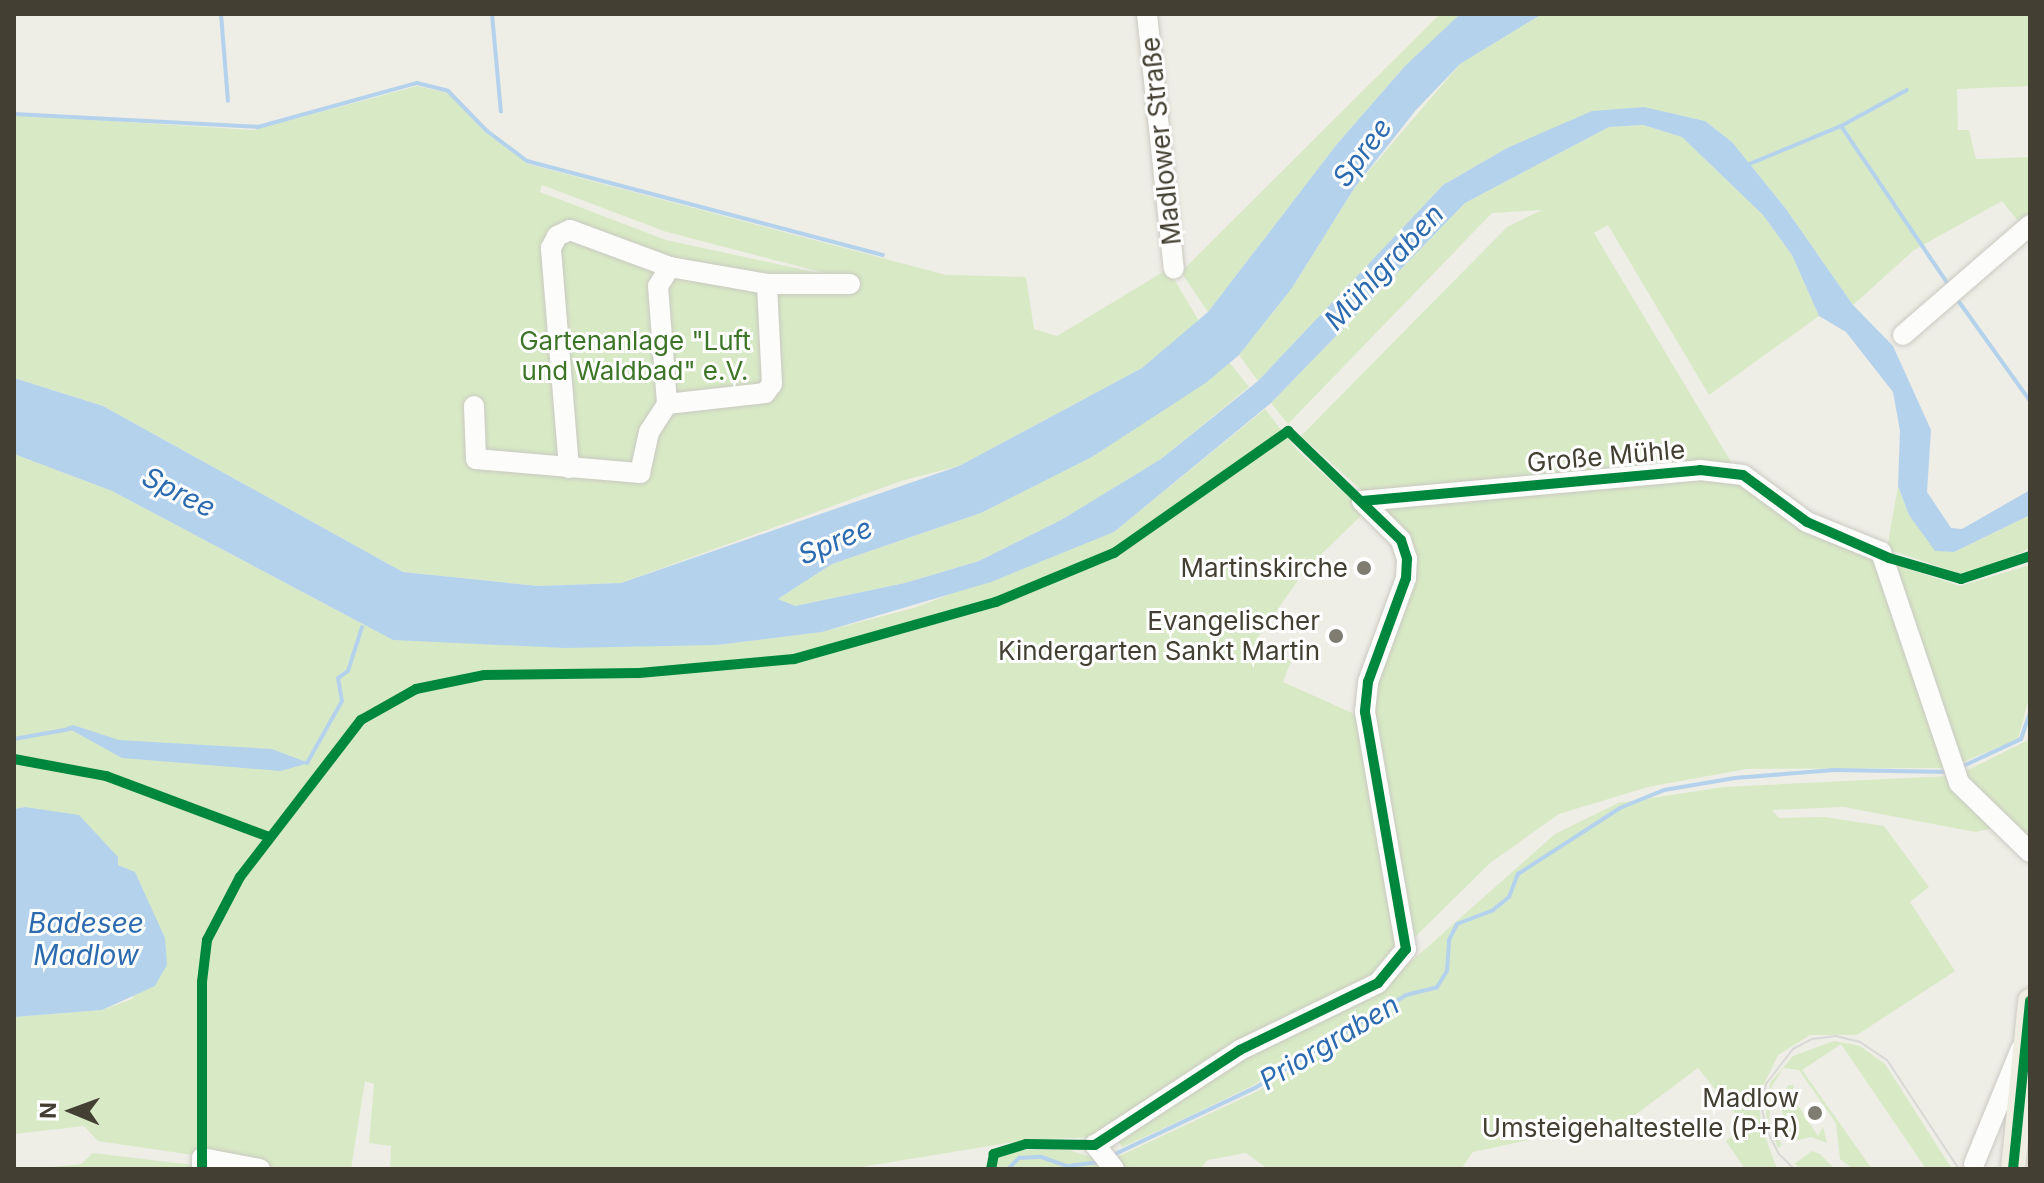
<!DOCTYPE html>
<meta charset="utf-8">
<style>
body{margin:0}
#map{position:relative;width:2044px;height:1183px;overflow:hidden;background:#eeede6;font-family:Inter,sans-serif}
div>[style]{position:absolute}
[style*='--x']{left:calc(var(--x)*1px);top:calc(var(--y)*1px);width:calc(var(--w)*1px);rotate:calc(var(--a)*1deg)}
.green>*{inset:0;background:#d8eac5}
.water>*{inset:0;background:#b5d2ed}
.stream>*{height:4px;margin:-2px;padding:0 2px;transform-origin:2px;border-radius:2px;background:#b5d2ed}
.roads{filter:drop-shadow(0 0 2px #cac9c2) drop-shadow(0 0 2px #cac9c2)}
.minor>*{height:20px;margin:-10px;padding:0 10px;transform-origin:10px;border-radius:10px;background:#fcfcfb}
.major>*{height:24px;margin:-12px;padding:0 12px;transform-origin:12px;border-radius:12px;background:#f0eee2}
.tram>*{height:2px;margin:-1px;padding:0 1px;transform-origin:1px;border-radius:1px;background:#d8d8d7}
.cycleway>*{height:10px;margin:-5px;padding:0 5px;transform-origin:5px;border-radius:5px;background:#00873e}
.dots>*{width:22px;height:22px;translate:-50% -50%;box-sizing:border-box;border:4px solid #fff;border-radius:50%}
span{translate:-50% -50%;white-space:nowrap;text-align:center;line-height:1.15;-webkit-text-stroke:6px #fff;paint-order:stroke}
.street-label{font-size:26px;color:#433f33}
.park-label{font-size:26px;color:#3d7527}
.poi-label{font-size:26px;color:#433f33}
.right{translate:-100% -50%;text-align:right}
.water-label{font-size:28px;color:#2c6baf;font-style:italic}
.frame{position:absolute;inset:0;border:16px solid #433f33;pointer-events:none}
.north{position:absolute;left:32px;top:1071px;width:80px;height:80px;-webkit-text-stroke:6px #fff;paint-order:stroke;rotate:271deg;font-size:22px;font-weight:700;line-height:32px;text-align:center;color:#433f33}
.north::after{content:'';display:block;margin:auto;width:28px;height:36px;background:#433f33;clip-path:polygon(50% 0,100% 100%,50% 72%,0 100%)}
</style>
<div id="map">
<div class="green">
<i style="clip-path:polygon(1440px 14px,1461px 14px,1405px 66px,1337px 144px,1208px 312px,1181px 272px)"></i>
<i style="clip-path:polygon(1542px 14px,2030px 14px,2030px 86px,1957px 89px,1958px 130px,1969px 130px,1976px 159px,2030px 157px,2030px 220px,2022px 226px,2002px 201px,1914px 250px,1853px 305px,1786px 209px,1732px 142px,1705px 121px,1643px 107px,1592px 112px,1507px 148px,1443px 185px,1258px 381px,1239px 355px,1292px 288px,1355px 187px,1460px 64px)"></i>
<i style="clip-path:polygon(evenodd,417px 86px,448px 93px,485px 132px,528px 164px,946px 275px,1026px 277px,1034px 329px,1057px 336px,1168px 269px,1199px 321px,1142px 368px,959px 466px,901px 481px,621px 583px,538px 586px,403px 572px,103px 406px,14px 378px,14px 115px,254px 130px,417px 86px,542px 185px,664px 231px,652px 228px,851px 280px,666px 240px,540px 192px,542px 185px)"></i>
<i style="clip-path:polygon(1643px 125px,1682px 137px,1763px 215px,1792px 255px,1819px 316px,1709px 395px,1608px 225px,1594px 233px,1734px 467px,1368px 496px,1301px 436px,1507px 227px,1542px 210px,1492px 213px,1288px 424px,1271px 403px,1465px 203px,1609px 127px)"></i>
<i style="clip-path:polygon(1230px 363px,1249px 387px,1161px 459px,1061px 520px,979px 561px,905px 583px,795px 606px,778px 599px,832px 564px,981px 513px,1092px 457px)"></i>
<i style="clip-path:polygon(1265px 409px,1297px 450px,1365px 512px,1306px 569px,1254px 643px,1291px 661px,1283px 682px,1359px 716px,1398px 948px,1376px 978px,1099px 1137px,1026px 1140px,849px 1169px,390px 1169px,391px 1146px,369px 1143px,374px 1084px,365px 1081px,351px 1169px,289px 1169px,98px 1141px,84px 1126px,14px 1134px,14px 1017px,102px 1010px,132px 999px,165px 938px,118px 865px,25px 807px,14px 809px,14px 454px,112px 491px,393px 640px,717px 645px,821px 632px,914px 608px,1114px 532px)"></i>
<i style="clip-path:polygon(1703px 475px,1741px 482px,1877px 560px,1947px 768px,1746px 769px,1648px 787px,1559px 814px,1490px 863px,1412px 940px,1387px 811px,1372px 685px,1414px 572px,1376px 505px)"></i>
<i style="clip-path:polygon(1898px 486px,1909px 515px,1928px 539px,1954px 552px,2030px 515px,2030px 548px,1991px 567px,1961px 574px,1887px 549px)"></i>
<i style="clip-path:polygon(1890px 563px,1960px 586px,2030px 565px,2030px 694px,2018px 739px,1956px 765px)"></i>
<i style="clip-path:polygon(2030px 739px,2030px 844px,1960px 774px)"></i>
<i style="clip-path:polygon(1950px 776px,1995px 828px,1975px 832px,1844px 807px,1772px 810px,1779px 818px,1824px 817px,1884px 826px,1929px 887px,1910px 902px,1955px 971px,1857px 1035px,1810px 1035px,1778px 1055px,1759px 1095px,1761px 1125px,1777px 1169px,1745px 1169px,1726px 1141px,1745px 1126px,1698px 1068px,1631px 1118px,1473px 1152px,1461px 1169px,1268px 1169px,1246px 1153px,1208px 1160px,1200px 1169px,1122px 1169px,1111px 1160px,1258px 1091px,1392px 1006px,1389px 1001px,1252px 1086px,1192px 1115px,1123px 1147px,1116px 1140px,1263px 1042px,1380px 989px,1555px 834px,1618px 803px,1724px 787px)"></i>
<i style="clip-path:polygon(1834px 1041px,1860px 1046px,1885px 1064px,1952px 1169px,1926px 1169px,1841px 1044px,1802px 1070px,1872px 1169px,1853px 1169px,1840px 1159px,1836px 1123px,1799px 1070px,1783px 1068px,1771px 1088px,1769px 1122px,1782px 1145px,1778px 1148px,1766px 1115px,1770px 1083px,1793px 1056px)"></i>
<i style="clip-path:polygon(1788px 1085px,1794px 1085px,1791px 1095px,1818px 1136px,1823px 1127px,1827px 1143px,1811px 1137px,1790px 1142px,1780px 1103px)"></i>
<i style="clip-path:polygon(1019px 1150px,1069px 1150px,1091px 1157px,1106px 1169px,994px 1169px,996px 1159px)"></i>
<i style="clip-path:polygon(1812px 1151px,1820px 1154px,1835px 1169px,1802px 1169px,1794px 1164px)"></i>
<i style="clip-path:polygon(93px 1153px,193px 1165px,192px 1169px,33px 1169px,81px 1164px)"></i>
</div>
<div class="water">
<i style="clip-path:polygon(1542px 14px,1460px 64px,1416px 110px,1355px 187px,1292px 288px,1239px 355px,1207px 382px,1092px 457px,981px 513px,832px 564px,778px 599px,795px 606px,905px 583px,979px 561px,1061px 520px,1161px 459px,1258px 381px,1443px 185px,1507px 148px,1592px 111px,1644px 107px,1705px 121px,1732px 142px,1786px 209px,1853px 305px,1893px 346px,1931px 430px,1927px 492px,1951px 528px,1962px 529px,2030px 490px,2030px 515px,1954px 552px,1935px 551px,1909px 515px,1898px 486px,1900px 431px,1893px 392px,1846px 332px,1819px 316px,1792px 255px,1763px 215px,1682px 137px,1643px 125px,1609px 127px,1465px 203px,1271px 403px,1114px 532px,991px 582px,822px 632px,717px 645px,565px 648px,393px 640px,112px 491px,14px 454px,14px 378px,103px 406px,403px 572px,538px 586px,621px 583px,959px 466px,1142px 368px,1208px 312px,1337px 144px,1405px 66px,1458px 16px)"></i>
<i style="clip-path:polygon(73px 725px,119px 740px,272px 749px,309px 763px,281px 771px,122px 758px,66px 727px)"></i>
<i style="clip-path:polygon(25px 807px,79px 815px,118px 857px,118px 865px,135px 872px,165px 938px,167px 965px,155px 986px,102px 1010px,14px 1017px,14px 809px)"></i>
</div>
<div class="stream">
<i style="--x:221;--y:14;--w:87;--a:85.4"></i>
<i style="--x:492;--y:14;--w:98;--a:84.8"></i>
<i style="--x:14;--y:114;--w:244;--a:3"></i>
<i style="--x:258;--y:127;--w:165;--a:-15.5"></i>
<i style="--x:417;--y:83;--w:32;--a:14"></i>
<i style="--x:448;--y:91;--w:56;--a:45.7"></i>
<i style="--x:487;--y:131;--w:50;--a:36.9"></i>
<i style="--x:527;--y:161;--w:368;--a:14.8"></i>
<i style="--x:1841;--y:126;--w:194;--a:55.9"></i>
<i style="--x:1747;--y:165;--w:102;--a:-22.5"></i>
<i style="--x:1841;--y:126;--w:75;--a:-28.6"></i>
<i style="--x:1957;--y:299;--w:125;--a:54.4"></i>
<i style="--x:14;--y:739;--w:57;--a:-10.1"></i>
<i style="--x:307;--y:763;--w:71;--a:-60.6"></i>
<i style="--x:342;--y:701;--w:23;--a:-100"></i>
<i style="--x:338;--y:678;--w:12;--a:-35"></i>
<i style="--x:348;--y:671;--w:46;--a:-72.3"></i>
<i style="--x:1961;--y:767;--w:66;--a:-25"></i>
<i style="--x:2021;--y:739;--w:28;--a:-71"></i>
<i style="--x:1113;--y:1155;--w:157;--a:-25.3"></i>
<i style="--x:1255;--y:1088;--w:177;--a:-31.6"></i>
<i style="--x:1406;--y:995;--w:32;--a:-14"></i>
<i style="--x:1437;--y:987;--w:19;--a:-58"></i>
<i style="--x:1447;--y:971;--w:31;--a:-86"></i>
<i style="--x:1449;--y:940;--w:18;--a:-63"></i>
<i style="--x:1457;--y:924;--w:39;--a:-21"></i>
<i style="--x:1493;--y:910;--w:21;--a:-39"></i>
<i style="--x:1509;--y:897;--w:25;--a:-69"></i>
<i style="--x:1518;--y:874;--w:121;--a:-32.9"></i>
<i style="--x:1620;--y:808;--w:48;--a:-22.2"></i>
<i style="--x:1664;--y:790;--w:72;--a:-9.6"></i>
<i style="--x:1735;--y:778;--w:99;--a:-4.6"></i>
<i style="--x:1834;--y:770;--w:116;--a:1"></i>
<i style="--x:1008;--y:1169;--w:16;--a:-45"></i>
<i style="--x:1019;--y:1158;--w:22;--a:-3"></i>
<i style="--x:1041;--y:1157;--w:28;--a:19"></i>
<i style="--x:1067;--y:1166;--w:31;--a:-7"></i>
</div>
<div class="roads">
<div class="minor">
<i style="--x:1147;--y:14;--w:256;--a:84"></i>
<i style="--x:670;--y:267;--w:22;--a:122"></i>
<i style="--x:658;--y:286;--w:118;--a:85.6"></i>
<i style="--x:667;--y:404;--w:99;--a:-6.4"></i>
<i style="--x:765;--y:393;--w:11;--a:-52"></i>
<i style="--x:772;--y:384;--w:100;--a:-92.9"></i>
<i style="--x:1903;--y:335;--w:168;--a:-40.9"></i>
<i style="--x:474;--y:406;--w:53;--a:87.8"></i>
<i style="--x:476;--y:459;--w:165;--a:4.9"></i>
<i style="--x:640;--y:473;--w:42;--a:-77.6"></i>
<i style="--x:649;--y:432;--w:33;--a:-57"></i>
<i style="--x:569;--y:468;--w:221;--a:-94.7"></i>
<i style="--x:551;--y:248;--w:13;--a:-63"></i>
<i style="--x:557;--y:236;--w:14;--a:-25"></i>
<i style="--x:570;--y:230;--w:107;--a:20.3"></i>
<i style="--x:670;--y:267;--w:98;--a:9.9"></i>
<i style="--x:767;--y:284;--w:83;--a:0"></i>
<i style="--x:1362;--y:501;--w:339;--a:-5.2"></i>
<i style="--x:1700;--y:470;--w:43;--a:6.6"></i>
<i style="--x:1743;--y:475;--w:79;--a:36.3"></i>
<i style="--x:1807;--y:522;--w:80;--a:22.1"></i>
<i style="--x:1881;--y:552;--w:244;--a:71.3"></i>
<i style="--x:1959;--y:783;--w:99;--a:44.2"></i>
<i style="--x:1974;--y:1164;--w:124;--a:-67.8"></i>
<i style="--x:202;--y:1169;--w:11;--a:-90"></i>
<i style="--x:202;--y:1158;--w:59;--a:10.7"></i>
<i style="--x:1114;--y:1169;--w:31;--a:-128"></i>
<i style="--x:1095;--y:1145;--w:173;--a:-33.2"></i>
<i style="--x:1240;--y:1050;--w:153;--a:-25.9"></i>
<i style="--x:1378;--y:983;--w:44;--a:-50.5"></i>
<i style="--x:1406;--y:949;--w:241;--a:-99.8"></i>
<i style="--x:1365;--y:712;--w:30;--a:-84"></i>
<i style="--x:1368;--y:682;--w:111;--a:-69.9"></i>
<i style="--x:1406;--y:578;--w:19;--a:-87"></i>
<i style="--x:1407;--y:559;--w:20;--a:-108"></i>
<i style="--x:1401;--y:540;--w:55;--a:-135"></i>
</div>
<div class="major">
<i style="--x:2013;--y:1169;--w:169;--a:-84.2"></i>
</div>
</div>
<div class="tram">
<i style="--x:1794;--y:1169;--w:21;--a:-135"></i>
<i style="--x:1779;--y:1154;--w:28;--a:-117"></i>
<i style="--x:1766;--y:1129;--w:21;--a:-101"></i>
<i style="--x:1762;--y:1108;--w:24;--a:-81"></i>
<i style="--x:1766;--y:1084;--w:44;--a:-52.4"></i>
<i style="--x:1793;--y:1049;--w:21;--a:-28"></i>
<i style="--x:1812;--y:1039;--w:24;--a:-7"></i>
<i style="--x:1836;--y:1036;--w:25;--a:14"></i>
<i style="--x:1860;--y:1042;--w:32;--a:34"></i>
<i style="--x:1887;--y:1060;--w:131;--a:56.6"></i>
</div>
<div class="cycleway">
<i style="--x:1362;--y:501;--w:339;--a:-5.2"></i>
<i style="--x:1700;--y:470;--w:43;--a:6.6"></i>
<i style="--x:1743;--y:475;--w:79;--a:36.3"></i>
<i style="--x:1807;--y:522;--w:90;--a:23.7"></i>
<i style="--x:1889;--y:558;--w:75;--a:16.3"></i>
<i style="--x:1961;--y:579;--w:73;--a:-18.4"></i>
<i style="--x:14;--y:759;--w:94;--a:10.5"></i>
<i style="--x:106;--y:776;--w:174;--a:20.5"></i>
<i style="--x:202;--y:1169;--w:187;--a:-90"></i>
<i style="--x:202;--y:982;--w:42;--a:-83.2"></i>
<i style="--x:207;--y:940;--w:71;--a:-62.4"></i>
<i style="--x:240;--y:877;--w:198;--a:-52.4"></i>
<i style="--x:361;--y:720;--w:63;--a:-29.4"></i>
<i style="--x:416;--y:689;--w:69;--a:-11.6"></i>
<i style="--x:484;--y:675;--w:155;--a:-0.7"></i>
<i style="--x:639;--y:673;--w:156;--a:-5.2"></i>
<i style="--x:794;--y:659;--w:210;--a:-15.8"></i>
<i style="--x:996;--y:602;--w:128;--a:-22.6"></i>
<i style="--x:1114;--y:553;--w:213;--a:-35"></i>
<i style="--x:1288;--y:431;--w:157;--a:44"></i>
<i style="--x:1401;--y:540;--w:20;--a:72"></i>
<i style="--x:1407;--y:559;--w:19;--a:93"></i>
<i style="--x:1406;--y:578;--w:111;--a:110.1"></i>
<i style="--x:1368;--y:682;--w:30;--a:96"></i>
<i style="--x:1365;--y:712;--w:241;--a:80.2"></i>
<i style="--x:1406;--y:949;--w:44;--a:129.5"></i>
<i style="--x:1378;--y:983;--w:153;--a:154.1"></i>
<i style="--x:1240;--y:1050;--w:173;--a:146.8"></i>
<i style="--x:1095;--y:1145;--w:69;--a:-179.2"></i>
<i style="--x:1026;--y:1144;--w:34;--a:163"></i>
<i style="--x:994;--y:1154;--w:15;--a:101"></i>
<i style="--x:2013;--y:1169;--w:169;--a:-84.2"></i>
</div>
<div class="dots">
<i style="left:1364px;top:568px;background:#7f7c72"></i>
<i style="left:1336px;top:636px;background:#7f7c72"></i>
<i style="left:1815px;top:1113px;background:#7f7c72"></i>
</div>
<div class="street-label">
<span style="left:1161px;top:141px;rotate:-96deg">Madlower Straße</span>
<span style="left:1606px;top:456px;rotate:-5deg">Große Mühle</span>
</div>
<div class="park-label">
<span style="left:635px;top:356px">Gartenanlage "Luft<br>und Waldbad" e.V.</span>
</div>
<div class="poi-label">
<span class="right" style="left:1348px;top:568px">Martinskirche</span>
<span class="right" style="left:1320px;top:636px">Evangelischer<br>Kindergarten Sankt Martin</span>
<span class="right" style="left:1799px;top:1113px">Madlow<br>Umsteigehaltestelle (P+R)</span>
</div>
<div class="water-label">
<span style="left:1362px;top:152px;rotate:-53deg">Spree</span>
<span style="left:1384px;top:267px;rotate:-47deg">Mühlgraben</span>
<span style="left:179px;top:492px;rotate:27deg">Spree</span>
<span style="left:835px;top:541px;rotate:-23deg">Spree</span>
<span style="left:86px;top:939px">Badesee<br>Madlow</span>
<span style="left:1329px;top:1042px;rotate:-31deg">Priorgraben</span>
</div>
<div class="frame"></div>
<div class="north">N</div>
</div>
